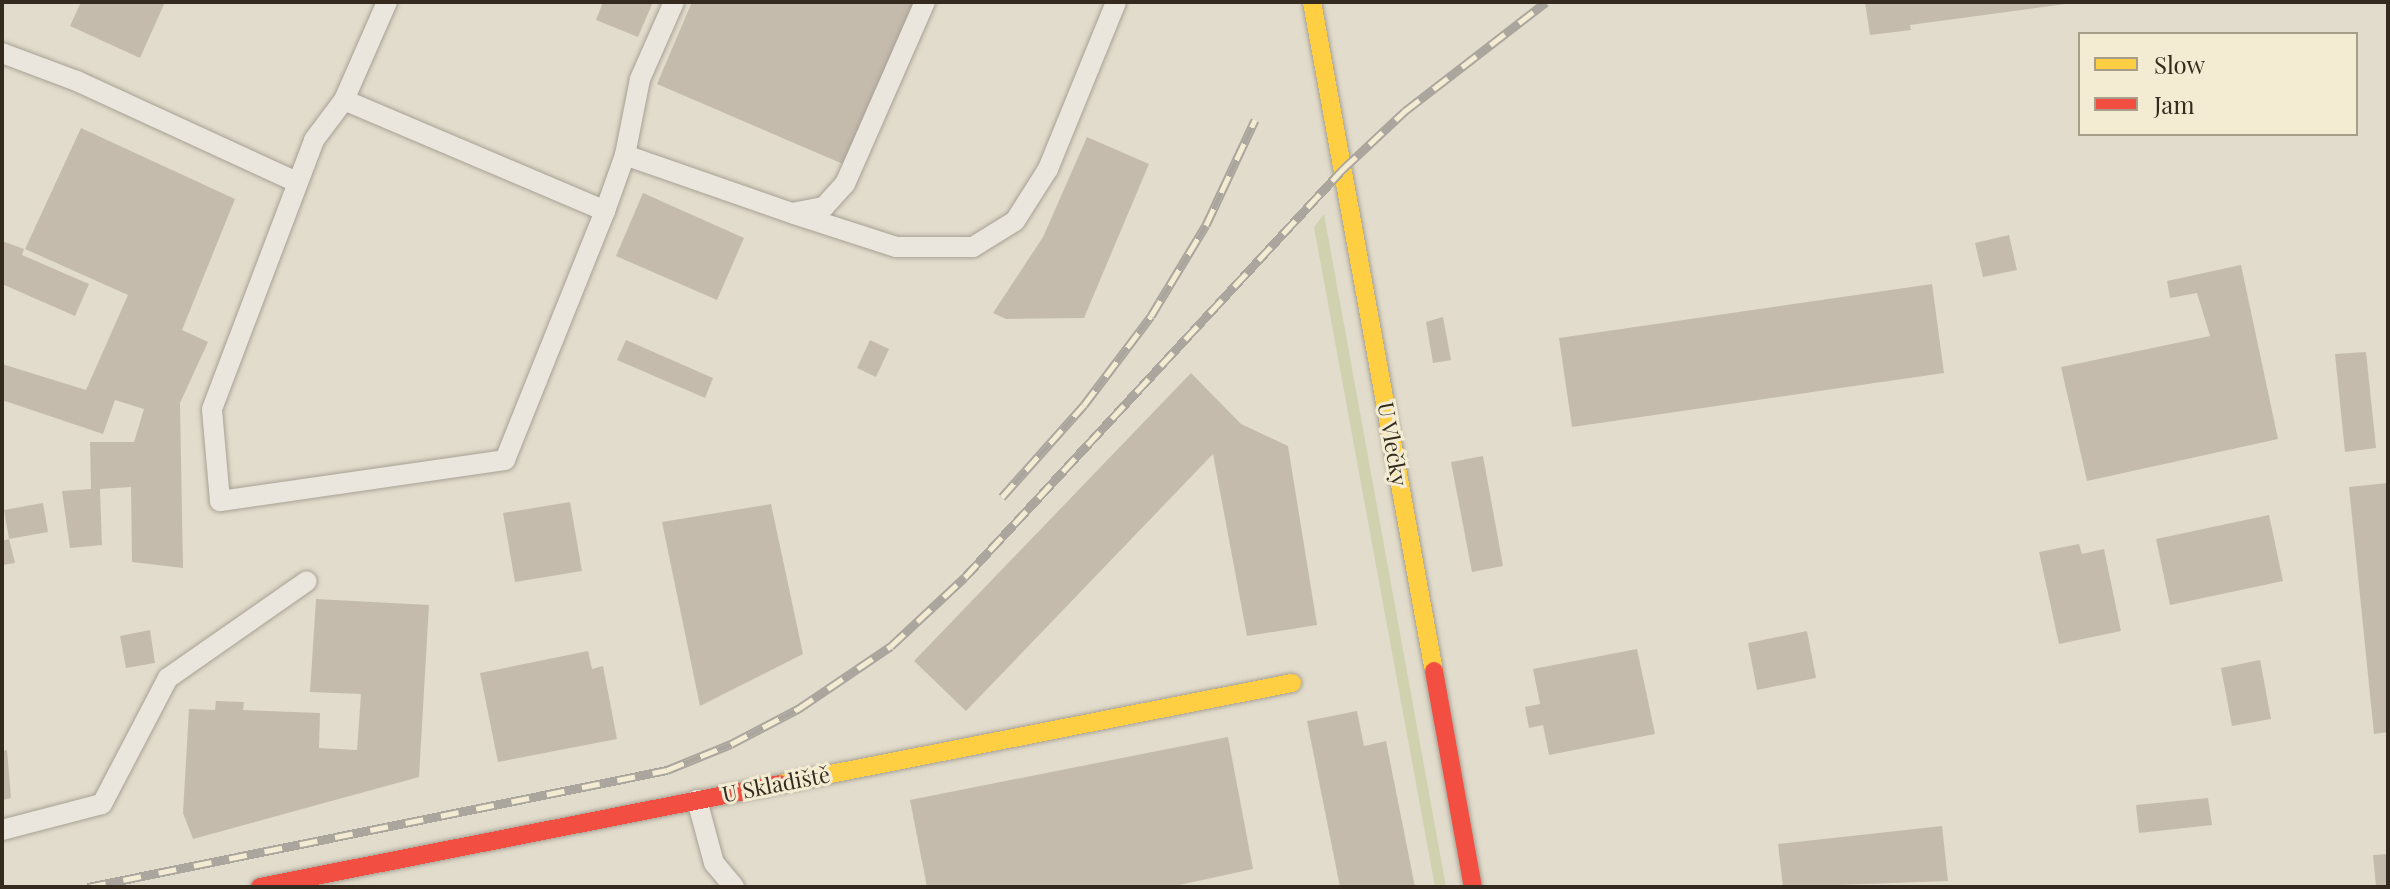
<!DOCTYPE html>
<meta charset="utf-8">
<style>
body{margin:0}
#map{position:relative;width:2390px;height:889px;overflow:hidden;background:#e2dccc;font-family:"Playfair Display",serif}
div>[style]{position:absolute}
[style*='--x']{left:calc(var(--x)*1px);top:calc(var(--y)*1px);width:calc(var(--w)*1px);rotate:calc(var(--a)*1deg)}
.green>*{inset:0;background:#cfd1af}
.building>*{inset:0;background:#c5bbad}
.roads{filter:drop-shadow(0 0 2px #a7a195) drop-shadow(0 0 2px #a7a195)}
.lane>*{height:20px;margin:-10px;padding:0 10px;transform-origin:10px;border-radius:10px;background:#eae6dd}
.slow>*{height:18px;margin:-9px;padding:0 9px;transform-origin:9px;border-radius:9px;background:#ffcf43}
.jam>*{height:18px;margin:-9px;padding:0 9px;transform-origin:9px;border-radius:9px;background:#f24e42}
.rail>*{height:9px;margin-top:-4.5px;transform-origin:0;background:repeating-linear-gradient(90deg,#f3ebd2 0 18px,#aaa69d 0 36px);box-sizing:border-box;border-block:2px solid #aaa69d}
span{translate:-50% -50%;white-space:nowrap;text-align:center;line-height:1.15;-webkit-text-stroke:6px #f3ebd2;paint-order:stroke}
.street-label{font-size:22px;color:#352a1e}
.frame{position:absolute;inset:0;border:4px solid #352a1e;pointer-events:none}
.legend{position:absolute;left:2078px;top:32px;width:280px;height:104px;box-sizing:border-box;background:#f3ebd2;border:2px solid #a79e8a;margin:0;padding:10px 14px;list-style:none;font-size:24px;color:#352a1e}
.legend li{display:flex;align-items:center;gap:16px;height:40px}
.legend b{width:40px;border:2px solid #a79e8a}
</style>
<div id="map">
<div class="green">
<i style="clip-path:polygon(1324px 214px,1446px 887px,1435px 887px,1314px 227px)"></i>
</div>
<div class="building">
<i style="clip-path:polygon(81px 2px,165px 2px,140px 58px,70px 26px)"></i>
<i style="clip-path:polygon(603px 2px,653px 2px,638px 37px,596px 20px)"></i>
<i style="clip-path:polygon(692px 2px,915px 2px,843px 164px,657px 84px)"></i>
<i style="clip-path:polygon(1865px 2px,2066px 2px,2066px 4px,1910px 25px,1911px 30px,1870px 35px)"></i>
<i style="clip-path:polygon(81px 128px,235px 199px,182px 330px,208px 342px,180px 403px,183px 568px,132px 562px,131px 487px,100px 489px,102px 545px,70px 548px,62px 491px,91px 489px,90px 442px,134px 442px,144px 409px,115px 400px,103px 434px,2px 400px,2px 364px,86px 390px,128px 295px,25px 249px)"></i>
<i style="clip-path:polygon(1087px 137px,1149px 164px,1084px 318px,1006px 319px,993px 313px,1043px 237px)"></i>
<i style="clip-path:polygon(643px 193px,744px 238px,717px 300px,616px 256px)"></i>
<i style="clip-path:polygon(2009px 235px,2017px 270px,1983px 277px,1975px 243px)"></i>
<i style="clip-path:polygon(2px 241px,24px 249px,22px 255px,89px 284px,75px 316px,2px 284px)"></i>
<i style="clip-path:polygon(2241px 265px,2278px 439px,2087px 481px,2061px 367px,2210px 336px,2197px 293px,2170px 298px,2167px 281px)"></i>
<i style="clip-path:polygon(1932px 284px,1944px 373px,1572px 427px,1559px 338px)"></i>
<i style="clip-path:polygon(1443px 317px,1451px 360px,1433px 363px,1426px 322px)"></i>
<i style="clip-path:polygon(626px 340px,713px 378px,705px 398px,617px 360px)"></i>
<i style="clip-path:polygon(870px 340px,889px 349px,876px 377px,857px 368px)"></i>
<i style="clip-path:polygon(2366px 352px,2376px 448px,2345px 452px,2335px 354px)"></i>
<i style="clip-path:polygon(1191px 373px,1241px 424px,1288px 446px,1317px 625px,1247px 636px,1213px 454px,966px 711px,914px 661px)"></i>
<i style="clip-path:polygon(1483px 456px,1503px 566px,1472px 572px,1451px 462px)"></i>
<i style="clip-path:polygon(2388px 483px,2388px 732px,2374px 734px,2349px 487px)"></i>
<i style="clip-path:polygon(570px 502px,582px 571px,515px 582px,503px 513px)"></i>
<i style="clip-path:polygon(43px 503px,48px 532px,9px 539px,4px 510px)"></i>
<i style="clip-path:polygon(771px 504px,803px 654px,700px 706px,662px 522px)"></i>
<i style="clip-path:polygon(2269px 515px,2283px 581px,2170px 605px,2156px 539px)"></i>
<i style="clip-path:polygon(9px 539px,15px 563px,2px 565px,2px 541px)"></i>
<i style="clip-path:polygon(2079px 544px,2082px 554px,2104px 549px,2121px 631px,2059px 644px,2039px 552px)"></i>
<i style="clip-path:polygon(316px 599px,429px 605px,419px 777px,193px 839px,183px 813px,189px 709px,215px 710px,216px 701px,244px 702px,243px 710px,320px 713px,319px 748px,357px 750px,361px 694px,310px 692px)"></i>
<i style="clip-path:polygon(150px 630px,155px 663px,126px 668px,120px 636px)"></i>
<i style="clip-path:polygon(1807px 631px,1816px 678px,1757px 690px,1748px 643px)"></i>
<i style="clip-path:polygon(1637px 649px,1655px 734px,1549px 755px,1543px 725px,1529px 728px,1525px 707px,1540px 704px,1533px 669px)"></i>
<i style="clip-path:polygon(588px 651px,592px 669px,603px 666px,617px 739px,498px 762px,480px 673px)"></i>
<i style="clip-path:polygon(2260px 660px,2271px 719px,2232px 726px,2221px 668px)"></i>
<i style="clip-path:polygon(1357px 711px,1364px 746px,1386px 741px,1415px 887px,1340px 887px,1307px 721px)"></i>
<i style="clip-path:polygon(1228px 737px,1253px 869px,1170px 887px,927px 887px,910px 800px)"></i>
<i style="clip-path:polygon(7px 750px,11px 798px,2px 800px,2px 751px)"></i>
<i style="clip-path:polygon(2208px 798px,2212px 825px,2139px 833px,2136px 805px)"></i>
<i style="clip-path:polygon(1942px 826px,1948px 881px,1783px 887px,1778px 844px)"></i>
<i style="clip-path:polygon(2388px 854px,2388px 887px,2376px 887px,2373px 855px)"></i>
</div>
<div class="roads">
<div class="lane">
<i style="--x:2;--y:53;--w:80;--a:20.5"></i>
<i style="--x:77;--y:81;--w:242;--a:24.7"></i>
<i style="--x:344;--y:100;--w:284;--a:23"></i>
<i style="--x:605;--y:211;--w:268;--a:111.9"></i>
<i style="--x:505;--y:460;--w:288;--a:171.8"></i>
<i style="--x:220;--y:501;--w:92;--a:-95"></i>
<i style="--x:212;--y:409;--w:288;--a:-69.2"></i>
<i style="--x:314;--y:140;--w:50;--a:-53.1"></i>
<i style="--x:344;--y:100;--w:107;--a:-66.3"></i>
<i style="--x:625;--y:155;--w:77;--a:-78.8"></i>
<i style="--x:640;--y:79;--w:84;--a:-66.2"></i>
<i style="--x:605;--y:211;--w:59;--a:-70.3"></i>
<i style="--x:625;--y:155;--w:177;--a:19.2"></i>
<i style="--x:792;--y:213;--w:33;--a:-11"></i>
<i style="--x:824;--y:207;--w:31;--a:-48"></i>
<i style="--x:845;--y:184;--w:199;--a:-66.3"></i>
<i style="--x:794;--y:214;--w:107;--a:17.9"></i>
<i style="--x:896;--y:247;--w:77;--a:0"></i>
<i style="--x:973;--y:247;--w:49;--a:-31.8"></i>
<i style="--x:1015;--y:221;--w:62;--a:-57.6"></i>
<i style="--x:1048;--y:169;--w:180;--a:-67.8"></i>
<i style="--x:697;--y:800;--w:65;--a:74.9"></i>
<i style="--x:714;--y:863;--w:31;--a:50"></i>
<i style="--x:2;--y:830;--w:103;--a:-14.6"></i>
<i style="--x:102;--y:804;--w:142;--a:-62.4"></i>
<i style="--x:168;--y:678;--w:169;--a:-34.9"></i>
</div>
<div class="slow">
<i style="--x:1312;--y:2;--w:680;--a:79.67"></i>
<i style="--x:780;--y:784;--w:522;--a:-11.16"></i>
</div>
<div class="jam">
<i style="--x:1434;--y:671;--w:219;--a:79.8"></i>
<i style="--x:260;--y:887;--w:530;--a:-11.2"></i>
</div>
</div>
<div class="rail">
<i style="--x:1002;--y:497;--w:123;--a:-48.3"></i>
<i style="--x:1084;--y:405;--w:111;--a:-53"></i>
<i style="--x:1151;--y:316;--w:106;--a:-58.9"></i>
<i style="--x:1206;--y:225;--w:116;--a:-65"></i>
<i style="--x:88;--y:887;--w:591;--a:-11.42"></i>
<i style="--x:667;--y:770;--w:69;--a:-22.1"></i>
<i style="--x:731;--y:744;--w:76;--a:-27.6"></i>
<i style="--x:798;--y:709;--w:112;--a:-34.1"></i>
<i style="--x:891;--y:646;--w:101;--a:-43"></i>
<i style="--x:965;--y:577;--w:556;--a:-47.19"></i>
<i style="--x:1343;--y:169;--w:85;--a:-43.1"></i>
<i style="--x:1405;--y:111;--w:178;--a:-37.7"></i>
</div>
<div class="street-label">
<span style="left:1393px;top:444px;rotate:80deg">U Vlečky</span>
<span style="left:776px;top:784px;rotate:-11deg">U Skladiště</span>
</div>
<div class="frame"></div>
<ul class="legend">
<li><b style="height:10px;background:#ffcf43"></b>Slow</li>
<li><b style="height:10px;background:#f24e42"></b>Jam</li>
</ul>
</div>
